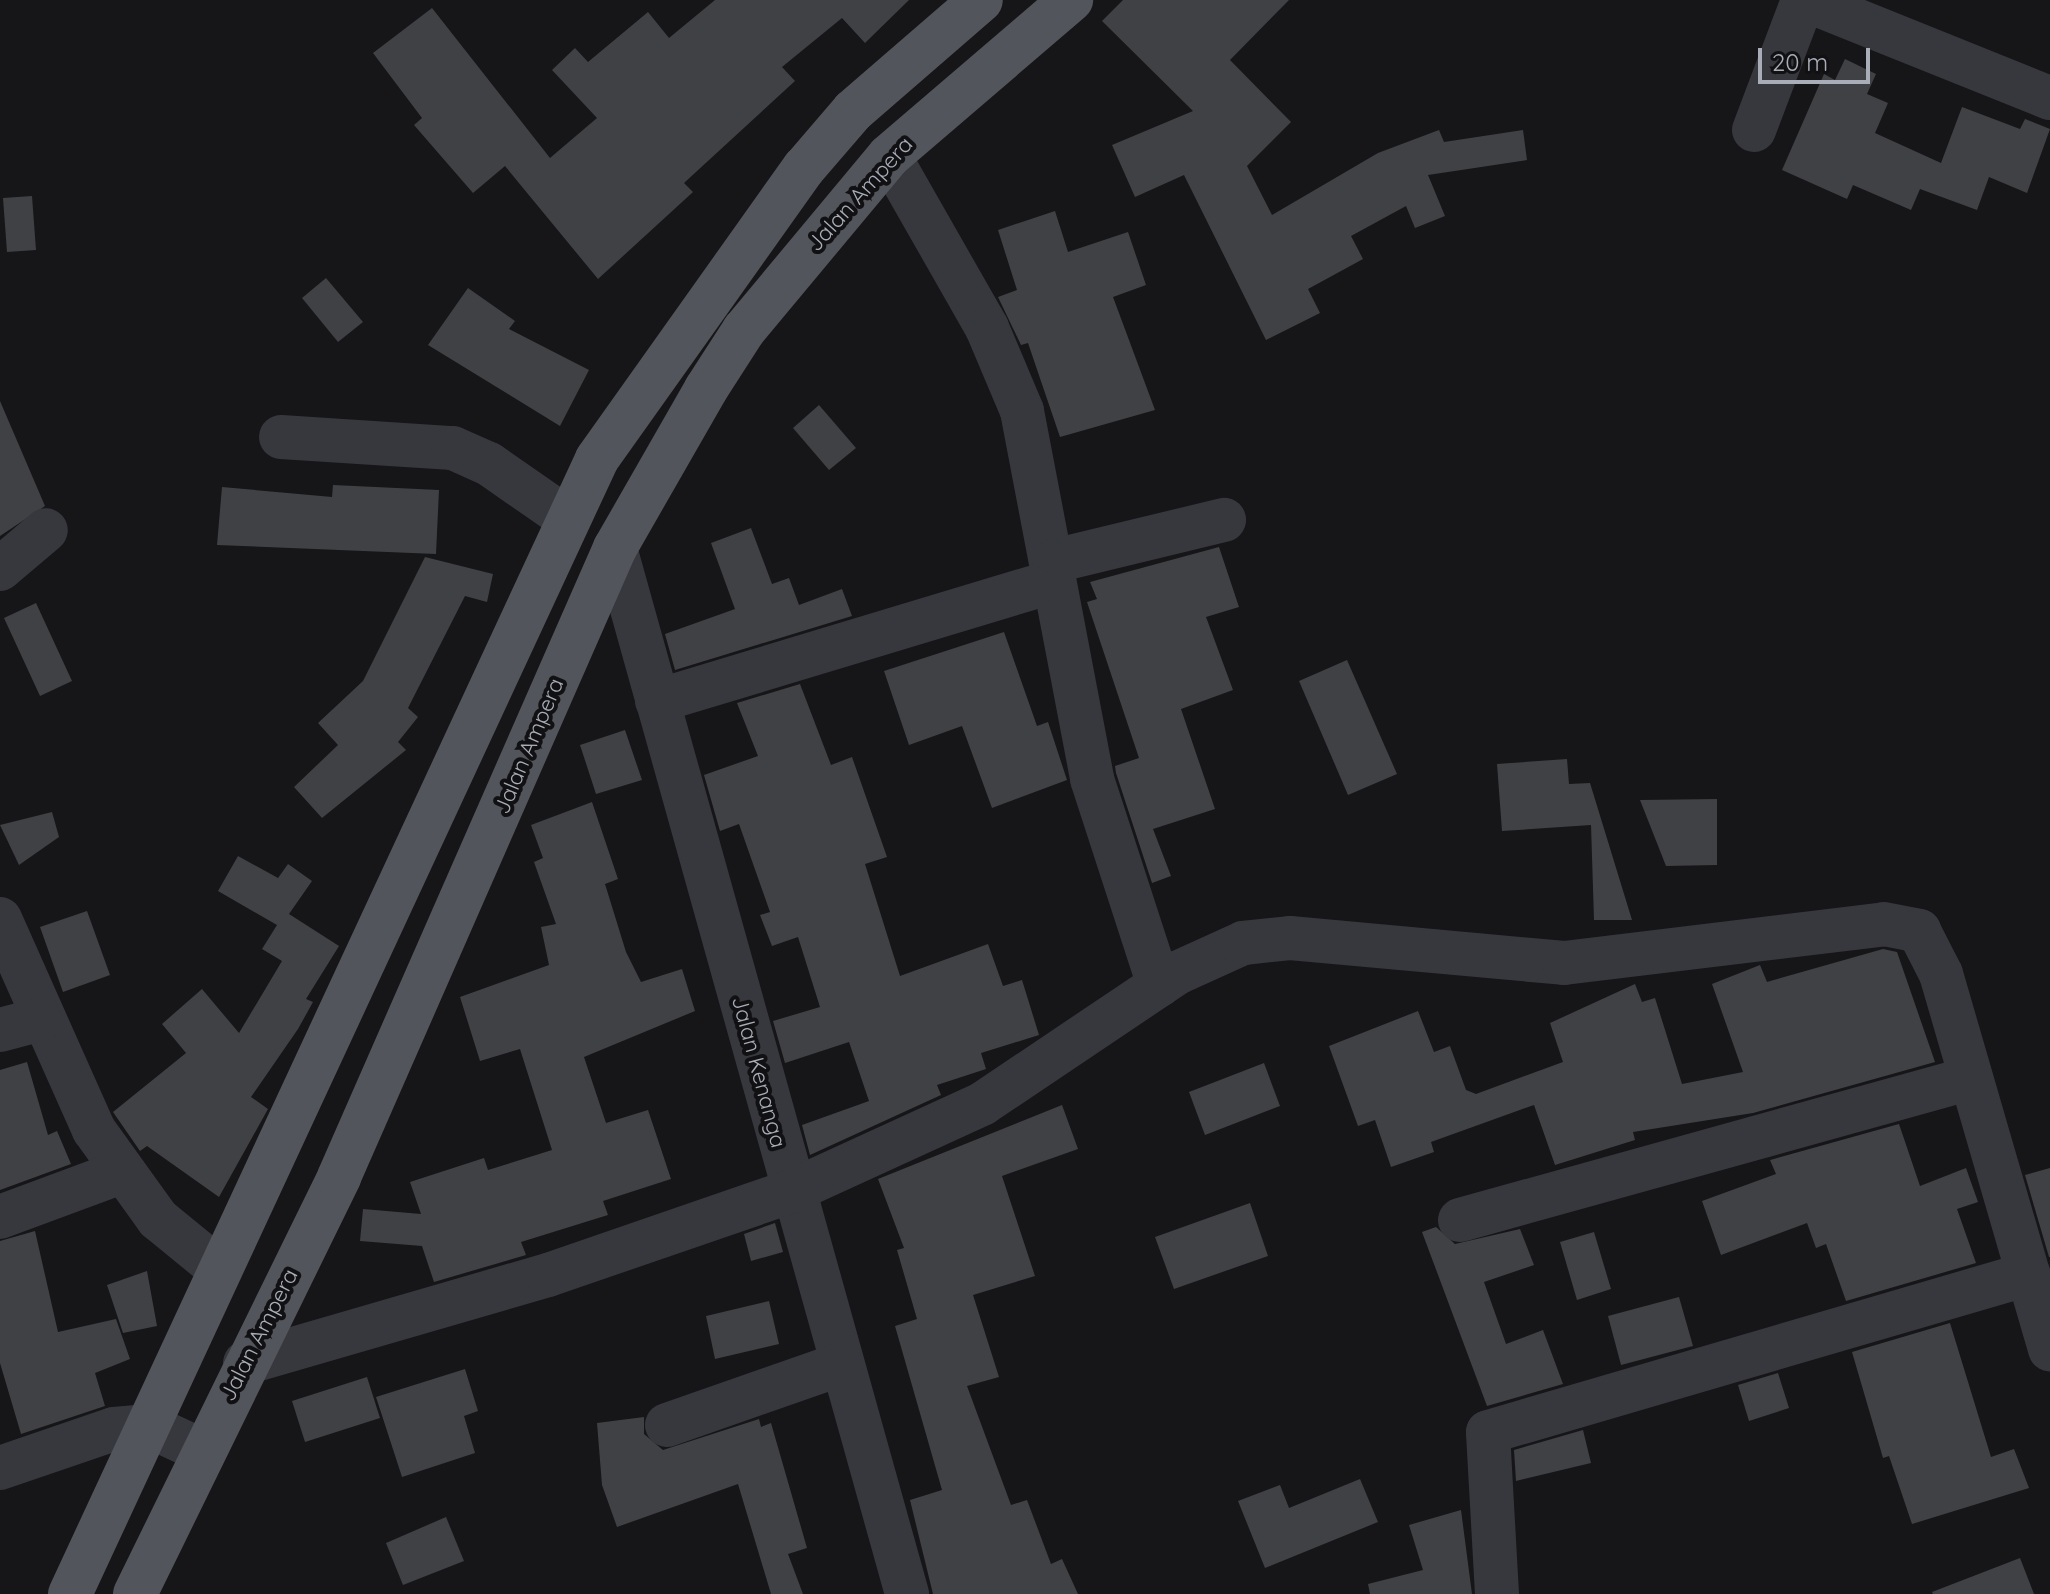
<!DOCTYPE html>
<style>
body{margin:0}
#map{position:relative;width:2050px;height:1594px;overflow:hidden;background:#161618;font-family:Quicksand,sans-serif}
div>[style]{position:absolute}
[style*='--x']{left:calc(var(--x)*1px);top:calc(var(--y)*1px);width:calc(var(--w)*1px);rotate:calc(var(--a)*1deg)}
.building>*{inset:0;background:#404145}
.street>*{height:44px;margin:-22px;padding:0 22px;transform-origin:22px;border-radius:22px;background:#37383d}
.primary>*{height:44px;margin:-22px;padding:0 22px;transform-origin:22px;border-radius:22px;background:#53555c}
span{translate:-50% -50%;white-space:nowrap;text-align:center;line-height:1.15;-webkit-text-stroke:8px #111113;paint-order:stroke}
.street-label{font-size:22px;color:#a8adb8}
.scale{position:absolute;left:1758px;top:48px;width:112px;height:36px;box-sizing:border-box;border:4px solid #a8adb8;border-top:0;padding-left:10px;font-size:24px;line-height:28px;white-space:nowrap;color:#a8adb8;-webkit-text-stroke:6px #111113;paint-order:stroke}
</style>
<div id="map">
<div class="building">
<i style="clip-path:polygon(715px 0,909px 0,865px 43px,842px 18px,782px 67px,795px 81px,684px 183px,693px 192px,598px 279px,505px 166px,473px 193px,414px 125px,422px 118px,373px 53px,432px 8px,550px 158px,597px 118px,552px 70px,575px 48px,588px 62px,648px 12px,669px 38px)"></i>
<i style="clip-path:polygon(1123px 0,1289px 0,1230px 60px,1291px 122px,1247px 166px,1272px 215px,1378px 153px,1439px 130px,1444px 142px,1523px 130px,1527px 160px,1428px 175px,1445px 216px,1415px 228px,1406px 206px,1351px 236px,1363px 259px,1308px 289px,1320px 313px,1266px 340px,1184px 175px,1135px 197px,1112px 145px,1193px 111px,1102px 21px)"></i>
<i style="clip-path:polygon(1845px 59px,1876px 74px,1867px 94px,1888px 103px,1875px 133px,1941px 163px,1962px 107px,2020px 129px,2025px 119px,2050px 129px,2027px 193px,1989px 177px,1977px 210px,1920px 189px,1911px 210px,1853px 185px,1847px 199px,1782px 170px,1824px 74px,1835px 80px)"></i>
<i style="clip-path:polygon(32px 196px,36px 250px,7px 252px,3px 198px)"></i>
<i style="clip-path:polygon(1055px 211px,1068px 252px,1128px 232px,1146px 285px,1113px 297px,1155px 410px,1060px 437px,1028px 343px,1021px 345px,998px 297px,1017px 290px,998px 230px)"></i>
<i style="clip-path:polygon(326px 278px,363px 322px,338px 342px,302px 298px)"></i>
<i style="clip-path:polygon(468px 288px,515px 321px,509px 329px,589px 370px,560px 426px,428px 345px)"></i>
<i style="clip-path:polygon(0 401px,45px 506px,0 536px)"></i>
<i style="clip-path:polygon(819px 405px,856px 448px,829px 470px,793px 428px)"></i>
<i style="clip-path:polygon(333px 485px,439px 490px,436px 554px,217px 545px,222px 487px,332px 497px)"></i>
<i style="clip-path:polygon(751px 528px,772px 584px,789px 578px,799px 605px,842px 589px,852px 616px,675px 670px,665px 634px,735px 609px,711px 543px)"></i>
<i style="clip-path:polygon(1219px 547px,1239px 607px,1206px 617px,1233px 690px,1181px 709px,1215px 809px,1153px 829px,1171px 876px,1152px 883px,1116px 773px,1115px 766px,1139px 758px,1087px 602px,1097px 599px,1090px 582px)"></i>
<i style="clip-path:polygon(425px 557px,493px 574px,487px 602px,465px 596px,408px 708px,418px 717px,398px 742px,406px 750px,322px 818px,294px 787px,338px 745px,318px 723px,363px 681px)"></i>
<i style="clip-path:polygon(36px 603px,72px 681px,40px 696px,4px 618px)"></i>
<i style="clip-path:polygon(1004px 632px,1037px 726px,1048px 722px,1067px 780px,992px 808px,962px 726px,909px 745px,884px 671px)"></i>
<i style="clip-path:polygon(1347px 660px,1397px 774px,1348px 795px,1299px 681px)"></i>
<i style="clip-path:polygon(800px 684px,831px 765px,852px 757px,887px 857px,865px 864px,900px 976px,988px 944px,1003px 986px,1022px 980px,1039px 1035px,981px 1053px,986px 1069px,937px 1085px,941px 1095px,810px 1155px,802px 1125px,869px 1101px,849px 1042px,785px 1063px,773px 1021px,820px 1007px,798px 937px,772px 946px,760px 915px,770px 912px,739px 824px,720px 831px,704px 775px,758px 756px,737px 703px)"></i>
<i style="clip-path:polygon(625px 730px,642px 780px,596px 794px,580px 745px)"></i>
<i style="clip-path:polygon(1567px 759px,1569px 784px,1590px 783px,1632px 920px,1594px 920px,1591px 825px,1502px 831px,1497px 764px)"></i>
<i style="clip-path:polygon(1717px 799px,1717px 865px,1666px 866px,1640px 800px)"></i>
<i style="clip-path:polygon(592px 802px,618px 879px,605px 884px,626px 952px,641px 982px,682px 969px,695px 1011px,584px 1057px,606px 1123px,648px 1110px,671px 1179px,603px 1201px,608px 1215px,521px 1242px,526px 1255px,434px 1282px,422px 1246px,360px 1241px,363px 1209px,421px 1214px,410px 1182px,484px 1158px,488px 1170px,552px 1150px,520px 1049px,480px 1061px,460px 997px,549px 965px,541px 927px,556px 924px,534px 862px,543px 858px,531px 825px)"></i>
<i style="clip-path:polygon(52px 812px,59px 837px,19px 865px,0 825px)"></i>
<i style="clip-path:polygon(238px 856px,278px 878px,288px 864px,312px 881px,289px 914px,339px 946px,306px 999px,313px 1002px,298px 1029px,251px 1097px,268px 1109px,219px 1197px,147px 1146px,140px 1151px,113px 1112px,186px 1053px,162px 1024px,202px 989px,239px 1033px,282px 961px,262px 949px,277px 925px,218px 891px)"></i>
<i style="clip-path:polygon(87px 911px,110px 975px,63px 992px,40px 927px)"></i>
<i style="clip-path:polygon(1883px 949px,1897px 952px,1935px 1062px,1753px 1113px,1633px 1132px,1635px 1140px,1555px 1165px,1534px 1105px,1431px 1142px,1434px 1152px,1391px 1167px,1375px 1120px,1358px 1126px,1329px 1046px,1418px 1011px,1434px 1052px,1450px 1046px,1466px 1090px,1476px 1094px,1563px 1062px,1550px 1023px,1635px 984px,1642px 1002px,1655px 998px,1682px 1084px,1743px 1072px,1712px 984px,1760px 965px,1767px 982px)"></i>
<i style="clip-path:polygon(27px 1062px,48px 1135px,57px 1131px,71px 1164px,0 1190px,0 1070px)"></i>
<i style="clip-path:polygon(1264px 1063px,1280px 1106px,1205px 1135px,1189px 1092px)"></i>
<i style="clip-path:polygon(1062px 1105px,1078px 1149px,1002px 1176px,1035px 1276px,973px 1295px,999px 1377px,967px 1386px,1011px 1505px,1027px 1500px,1051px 1564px,1062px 1559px,1078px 1594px,933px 1594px,910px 1500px,942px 1490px,895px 1326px,917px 1319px,897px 1250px,904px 1248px,878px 1179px)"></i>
<i style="clip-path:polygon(1899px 1124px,1920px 1186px,1966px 1168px,1978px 1202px,1957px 1209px,1976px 1263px,1846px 1301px,1826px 1244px,1816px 1248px,1807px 1223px,1721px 1255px,1702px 1201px,1776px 1174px,1770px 1160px)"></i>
<i style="clip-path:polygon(2050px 1168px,2050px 1257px,2049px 1257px,2025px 1175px)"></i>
<i style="clip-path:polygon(1250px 1203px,1268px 1256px,1174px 1289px,1155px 1237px)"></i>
<i style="clip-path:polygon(775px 1223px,783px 1252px,751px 1261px,744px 1234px)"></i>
<i style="clip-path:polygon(1436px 1227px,1455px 1244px,1520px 1229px,1534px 1265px,1484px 1282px,1506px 1344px,1543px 1330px,1563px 1384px,1487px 1406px,1422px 1232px)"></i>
<i style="clip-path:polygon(35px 1231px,58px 1332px,116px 1319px,130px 1359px,95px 1373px,105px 1406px,21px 1434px,0 1363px,0 1241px)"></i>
<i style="clip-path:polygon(1594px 1232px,1611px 1289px,1577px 1300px,1560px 1242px)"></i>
<i style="clip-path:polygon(147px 1271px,157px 1326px,123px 1333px,107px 1285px)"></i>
<i style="clip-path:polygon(1679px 1297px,1693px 1346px,1621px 1365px,1608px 1316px)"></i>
<i style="clip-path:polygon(769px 1301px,779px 1344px,715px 1359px,706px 1316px)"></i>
<i style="clip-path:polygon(1950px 1323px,1991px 1457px,2014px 1449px,2029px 1488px,1912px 1524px,1889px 1456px,1883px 1458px,1852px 1352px)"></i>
<i style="clip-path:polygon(465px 1369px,478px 1411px,464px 1416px,475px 1453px,402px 1477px,376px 1397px)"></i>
<i style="clip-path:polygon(1778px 1373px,1789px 1408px,1749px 1421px,1738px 1385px)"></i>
<i style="clip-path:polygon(367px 1377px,380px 1418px,305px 1442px,292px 1401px)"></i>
<i style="clip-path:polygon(644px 1417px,644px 1434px,663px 1450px,759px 1419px,761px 1427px,771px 1423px,807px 1548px,788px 1554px,803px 1594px,771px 1594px,738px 1484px,617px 1527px,602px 1485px,597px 1423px)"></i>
<i style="clip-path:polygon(1583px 1430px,1591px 1463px,1516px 1481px,1514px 1450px)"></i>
<i style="clip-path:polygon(1360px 1479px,1378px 1522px,1265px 1568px,1238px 1501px,1280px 1485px,1289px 1508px)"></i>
<i style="clip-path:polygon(1461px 1510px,1472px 1594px,1370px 1594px,1368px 1584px,1423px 1570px,1409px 1525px)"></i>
<i style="clip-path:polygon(446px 1517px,464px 1561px,403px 1585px,386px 1543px)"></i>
<i style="clip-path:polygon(2020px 1558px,2034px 1594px,1933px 1594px,1932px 1592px)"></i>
</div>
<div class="street">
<i style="--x:1806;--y:0;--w:263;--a:21.9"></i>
<i style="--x:1754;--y:130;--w:139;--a:-69.3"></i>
<i style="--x:889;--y:156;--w:198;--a:60.3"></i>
<i style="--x:987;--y:328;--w:90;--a:67.1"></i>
<i style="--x:1022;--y:411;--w:375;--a:79.2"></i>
<i style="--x:1092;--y:779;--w:217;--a:72"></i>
<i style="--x:281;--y:437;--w:172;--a:3.7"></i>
<i style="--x:453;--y:448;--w:39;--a:24"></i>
<i style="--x:489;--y:464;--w:96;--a:34.8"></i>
<i style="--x:615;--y:548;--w:1086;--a:74.4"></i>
<i style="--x:1054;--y:561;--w:175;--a:-13.6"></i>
<i style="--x:0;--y:569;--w:60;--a:-40.3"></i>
<i style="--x:657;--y:701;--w:392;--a:-16.8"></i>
<i style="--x:0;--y:919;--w:231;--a:66"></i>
<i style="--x:94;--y:1130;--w:110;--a:54.3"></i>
<i style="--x:158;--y:1219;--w:79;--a:39.3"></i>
<i style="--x:0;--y:1030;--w:42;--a:-15"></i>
<i style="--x:0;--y:1217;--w:129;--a:-20.4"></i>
<i style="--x:1460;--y:1220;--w:530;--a:-15.53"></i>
<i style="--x:245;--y:1363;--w:316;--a:-16.2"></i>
<i style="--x:548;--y:1275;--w:258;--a:-19"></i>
<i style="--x:792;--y:1191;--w:209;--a:-24.6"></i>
<i style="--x:982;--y:1104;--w:235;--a:-33.9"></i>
<i style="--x:1177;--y:973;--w:72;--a:-24.4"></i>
<i style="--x:1243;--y:943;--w:47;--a:-6.1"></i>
<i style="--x:1290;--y:938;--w:275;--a:5.2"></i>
<i style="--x:1564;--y:963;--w:322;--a:-6.9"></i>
<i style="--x:1884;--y:924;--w:36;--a:11"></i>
<i style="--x:1919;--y:931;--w:48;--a:62.9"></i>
<i style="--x:1941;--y:974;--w:391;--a:73.8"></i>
<i style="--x:667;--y:1425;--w:184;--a:-19.3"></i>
<i style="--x:0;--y:1468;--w:120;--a:-18.9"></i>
<i style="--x:114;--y:1429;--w:35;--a:-5"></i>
<i style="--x:149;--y:1426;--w:57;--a:24.8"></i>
<i style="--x:1497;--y:1594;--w:162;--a:-93.2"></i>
<i style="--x:1488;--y:1432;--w:563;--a:-16.31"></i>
</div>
<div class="primary">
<i style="--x:70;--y:1594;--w:1251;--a:-65.09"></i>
<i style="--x:597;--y:459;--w:357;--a:-54.6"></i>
<i style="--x:804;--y:168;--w:75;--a:-49.3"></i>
<i style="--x:853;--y:111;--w:169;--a:-40.9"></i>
<i style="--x:135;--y:1594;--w:464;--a:-63.9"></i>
<i style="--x:339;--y:1177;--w:687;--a:-66.31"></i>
<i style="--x:615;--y:548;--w:183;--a:-60.2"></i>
<i style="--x:706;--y:389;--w:70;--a:-57.2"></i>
<i style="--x:744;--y:330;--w:226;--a:-50.2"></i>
<i style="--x:889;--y:156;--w:240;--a:-40.6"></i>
</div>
<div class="street-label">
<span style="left:860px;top:194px;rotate:-48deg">Jalan Ampera</span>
<span style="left:529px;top:746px;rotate:-67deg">Jalan Ampera</span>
<span style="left:759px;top:1072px;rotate:75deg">Jalan Kenanga</span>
<span style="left:259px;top:1335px;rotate:-63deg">Jalan Ampera</span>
</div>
<div class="scale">20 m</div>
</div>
